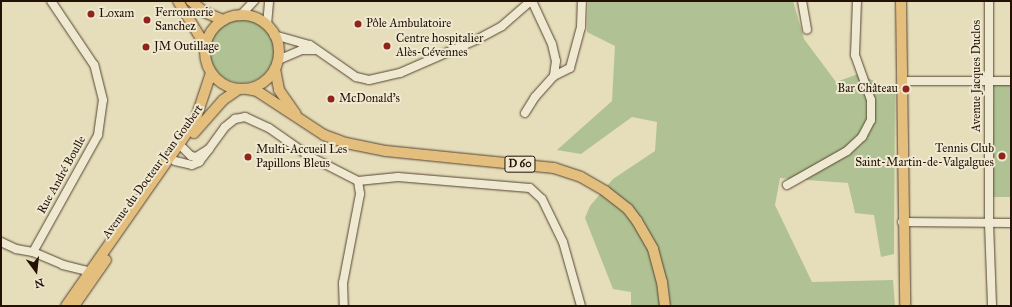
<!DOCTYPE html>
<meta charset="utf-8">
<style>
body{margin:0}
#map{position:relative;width:1012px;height:307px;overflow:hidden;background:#e6ddba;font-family:"IM FELL Great Primer",serif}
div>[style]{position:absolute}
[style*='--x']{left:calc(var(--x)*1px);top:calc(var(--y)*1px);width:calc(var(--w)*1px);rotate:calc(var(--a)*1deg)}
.green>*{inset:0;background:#b0c293}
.round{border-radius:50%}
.roads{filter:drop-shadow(0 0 1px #544432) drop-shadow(0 0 1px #544432)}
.minor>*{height:8px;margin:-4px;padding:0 4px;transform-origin:4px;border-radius:4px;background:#efe9d2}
.major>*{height:10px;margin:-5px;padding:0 5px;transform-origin:5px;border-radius:5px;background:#e3be7d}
.major>.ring{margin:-5px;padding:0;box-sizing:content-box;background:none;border:10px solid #e3be7d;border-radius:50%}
.dots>*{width:11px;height:11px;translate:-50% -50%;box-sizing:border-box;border:2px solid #efe9d2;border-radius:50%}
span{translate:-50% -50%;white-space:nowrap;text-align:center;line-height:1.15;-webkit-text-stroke:4px #efe9d2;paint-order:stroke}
.shield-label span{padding:1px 3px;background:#efe9d2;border:1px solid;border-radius:3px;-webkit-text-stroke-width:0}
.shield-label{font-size:11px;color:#241105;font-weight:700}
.poi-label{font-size:12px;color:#241105}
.left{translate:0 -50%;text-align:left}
.right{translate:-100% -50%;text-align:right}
.street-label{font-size:12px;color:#241105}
.frame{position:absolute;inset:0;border:2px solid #241105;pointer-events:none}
.north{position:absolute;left:16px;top:251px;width:40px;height:40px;-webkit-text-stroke:3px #efe9d2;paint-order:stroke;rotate:165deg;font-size:11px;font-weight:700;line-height:16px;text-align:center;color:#241105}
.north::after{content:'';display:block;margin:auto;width:14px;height:18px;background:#241105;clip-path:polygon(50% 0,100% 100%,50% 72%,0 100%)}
</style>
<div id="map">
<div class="green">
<i style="clip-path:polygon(588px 1px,793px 1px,804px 39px,836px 82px,858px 74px,895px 90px,894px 254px,881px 257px,874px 215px,855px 213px,848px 183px,780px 178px,775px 205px,812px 282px,893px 280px,895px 306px,631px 306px,631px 292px,613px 289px,585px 218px,590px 206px,613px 179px,655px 151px,657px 122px,632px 117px,581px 154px,557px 150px,612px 101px,615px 46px,587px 32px)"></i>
<i class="round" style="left:210px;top:19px;width:64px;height:64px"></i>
<i style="clip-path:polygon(1011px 84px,1011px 197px,993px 197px,994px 85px)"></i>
</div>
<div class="roads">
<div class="minor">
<i style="--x:532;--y:1;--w:47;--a:65.1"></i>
<i style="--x:552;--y:44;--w:17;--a:77"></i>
<i style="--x:556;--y:61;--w:15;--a:98"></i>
<i style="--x:802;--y:1;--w:29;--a:80"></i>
<i style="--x:989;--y:1;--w:222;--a:90"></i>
<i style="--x:989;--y:223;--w:83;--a:87.9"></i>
<i style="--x:240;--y:16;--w:21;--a:-47"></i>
<i style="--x:267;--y:25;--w:24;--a:-85"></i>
<i style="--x:274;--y:35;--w:37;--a:16"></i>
<i style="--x:310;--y:45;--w:56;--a:34.8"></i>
<i style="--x:356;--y:77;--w:13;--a:13"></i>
<i style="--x:369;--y:80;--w:32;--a:-13"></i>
<i style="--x:400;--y:73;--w:85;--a:-23.6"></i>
<i style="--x:478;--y:39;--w:27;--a:-28"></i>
<i style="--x:502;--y:26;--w:38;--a:-41"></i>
<i style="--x:278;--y:60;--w:25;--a:-23"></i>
<i style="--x:301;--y:50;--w:15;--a:0"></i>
<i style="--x:902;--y:81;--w:109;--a:0"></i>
<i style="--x:525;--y:113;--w:19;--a:-58"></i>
<i style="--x:535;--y:97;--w:28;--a:-48"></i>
<i style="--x:554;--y:76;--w:18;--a:-27"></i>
<i style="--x:570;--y:68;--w:42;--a:-75"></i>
<i style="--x:581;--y:27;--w:26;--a:-88"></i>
<i style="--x:209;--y:149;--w:27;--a:-54"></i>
<i style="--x:225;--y:127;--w:13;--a:-39"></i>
<i style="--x:235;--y:119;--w:10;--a:-11"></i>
<i style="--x:245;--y:117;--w:26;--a:25"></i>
<i style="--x:269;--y:128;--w:49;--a:35"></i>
<i style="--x:309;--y:156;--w:55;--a:27"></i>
<i style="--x:358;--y:181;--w:13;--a:81"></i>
<i style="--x:360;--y:194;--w:91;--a:100.8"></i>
<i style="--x:343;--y:283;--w:23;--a:88"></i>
<i style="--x:175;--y:161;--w:17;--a:13"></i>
<i style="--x:192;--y:165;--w:8;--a:-23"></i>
<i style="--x:199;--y:162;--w:16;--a:-52"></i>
<i style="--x:209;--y:149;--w:15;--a:148"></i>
<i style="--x:196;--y:157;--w:5;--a:-169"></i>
<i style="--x:191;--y:156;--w:17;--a:-135"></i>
<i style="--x:358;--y:181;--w:40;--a:-5.7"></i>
<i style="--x:398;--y:177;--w:132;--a:4.8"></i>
<i style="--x:530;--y:188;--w:16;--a:43"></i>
<i style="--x:542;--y:199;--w:48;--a:64"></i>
<i style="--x:563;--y:242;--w:66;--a:74.3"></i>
<i style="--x:787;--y:185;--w:69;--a:-29.5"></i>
<i style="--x:847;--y:151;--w:21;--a:-43"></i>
<i style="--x:862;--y:137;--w:19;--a:-62"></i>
<i style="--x:871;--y:120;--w:20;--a:-90"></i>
<i style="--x:871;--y:100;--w:48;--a:-109.6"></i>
<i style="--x:855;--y:55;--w:54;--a:-87.9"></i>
<i style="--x:902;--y:222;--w:109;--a:0.5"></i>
<i style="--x:1;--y:242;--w:17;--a:25"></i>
<i style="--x:16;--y:249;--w:17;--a:10"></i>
<i style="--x:33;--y:252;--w:33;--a:23"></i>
<i style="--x:63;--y:265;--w:32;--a:14"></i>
<i style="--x:33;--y:252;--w:134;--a:-60.9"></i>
<i style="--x:98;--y:135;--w:35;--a:-82"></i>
<i style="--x:103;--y:100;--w:36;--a:-104"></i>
<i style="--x:94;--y:65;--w:77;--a:-123.9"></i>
</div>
<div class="major">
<i style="--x:178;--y:1;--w:52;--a:58.5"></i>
<i style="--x:191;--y:1;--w:17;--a:40"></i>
<i style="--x:204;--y:12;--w:21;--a:23"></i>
<i style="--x:901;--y:1;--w:305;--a:89.2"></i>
<i class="ring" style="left:205px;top:15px;width:64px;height:64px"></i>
<i style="--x:275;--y:69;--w:21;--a:79"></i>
<i style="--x:279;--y:90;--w:29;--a:55"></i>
<i style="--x:247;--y:89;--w:10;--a:11"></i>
<i style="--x:257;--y:91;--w:80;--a:33.3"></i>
<i style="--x:324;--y:135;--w:23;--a:20"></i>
<i style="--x:346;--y:143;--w:41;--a:11.3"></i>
<i style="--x:386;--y:151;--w:169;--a:5.8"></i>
<i style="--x:554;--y:168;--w:28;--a:18"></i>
<i style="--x:581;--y:177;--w:28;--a:30"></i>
<i style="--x:605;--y:191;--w:29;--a:38"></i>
<i style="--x:628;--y:209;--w:15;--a:53"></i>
<i style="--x:637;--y:221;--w:32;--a:60"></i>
<i style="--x:653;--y:249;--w:34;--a:75"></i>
<i style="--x:662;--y:282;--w:24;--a:83"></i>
<i style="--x:194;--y:133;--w:44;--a:-48.7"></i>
<i style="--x:223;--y:100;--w:19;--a:-35"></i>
<i style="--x:66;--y:306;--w:226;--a:-55.1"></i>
<i style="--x:195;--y:121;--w:51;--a:-71.6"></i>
<i style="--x:74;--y:306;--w:56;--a:-55.2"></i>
</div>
</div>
<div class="dots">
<i style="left:91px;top:14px;background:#8f2418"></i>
<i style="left:147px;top:20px;background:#8f2418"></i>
<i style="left:358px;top:24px;background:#8f2418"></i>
<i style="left:387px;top:46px;background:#8f2418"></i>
<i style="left:146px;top:47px;background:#8f2418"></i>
<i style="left:906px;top:89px;background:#8f2418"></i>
<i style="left:331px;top:99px;background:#8f2418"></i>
<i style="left:1002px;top:156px;background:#8f2418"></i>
<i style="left:248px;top:157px;background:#8f2418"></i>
</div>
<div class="shield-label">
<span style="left:520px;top:164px">D 60</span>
</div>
<div class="poi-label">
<span class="left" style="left:155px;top:20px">Ferronnerie<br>Sanchez</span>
<span class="left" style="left:99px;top:14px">Loxam</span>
<span class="left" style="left:366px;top:24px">Pôle Ambulatoire</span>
<span class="left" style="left:396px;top:46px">Centre hospitalier<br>Alès-Cévennes</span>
<span class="left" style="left:154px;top:47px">JM Outillage</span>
<span class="right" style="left:898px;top:89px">Bar Château</span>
<span class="left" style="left:339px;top:99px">McDonald's</span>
<span class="right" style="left:994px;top:156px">Tennis Club<br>Saint-Martin-de-Valgalgues</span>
<span class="left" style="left:256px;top:157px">Multi-Accueil Les<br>Papillons Bleus</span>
</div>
<div class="street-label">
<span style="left:977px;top:76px;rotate:-90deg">Avenue Jacques Duclos</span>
<span style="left:153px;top:172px;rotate:-54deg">Avenue du Docteur Jean Goubert</span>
<span style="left:62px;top:175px;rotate:-61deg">Rue André Boulle</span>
</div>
<div class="frame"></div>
<div class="north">N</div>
</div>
